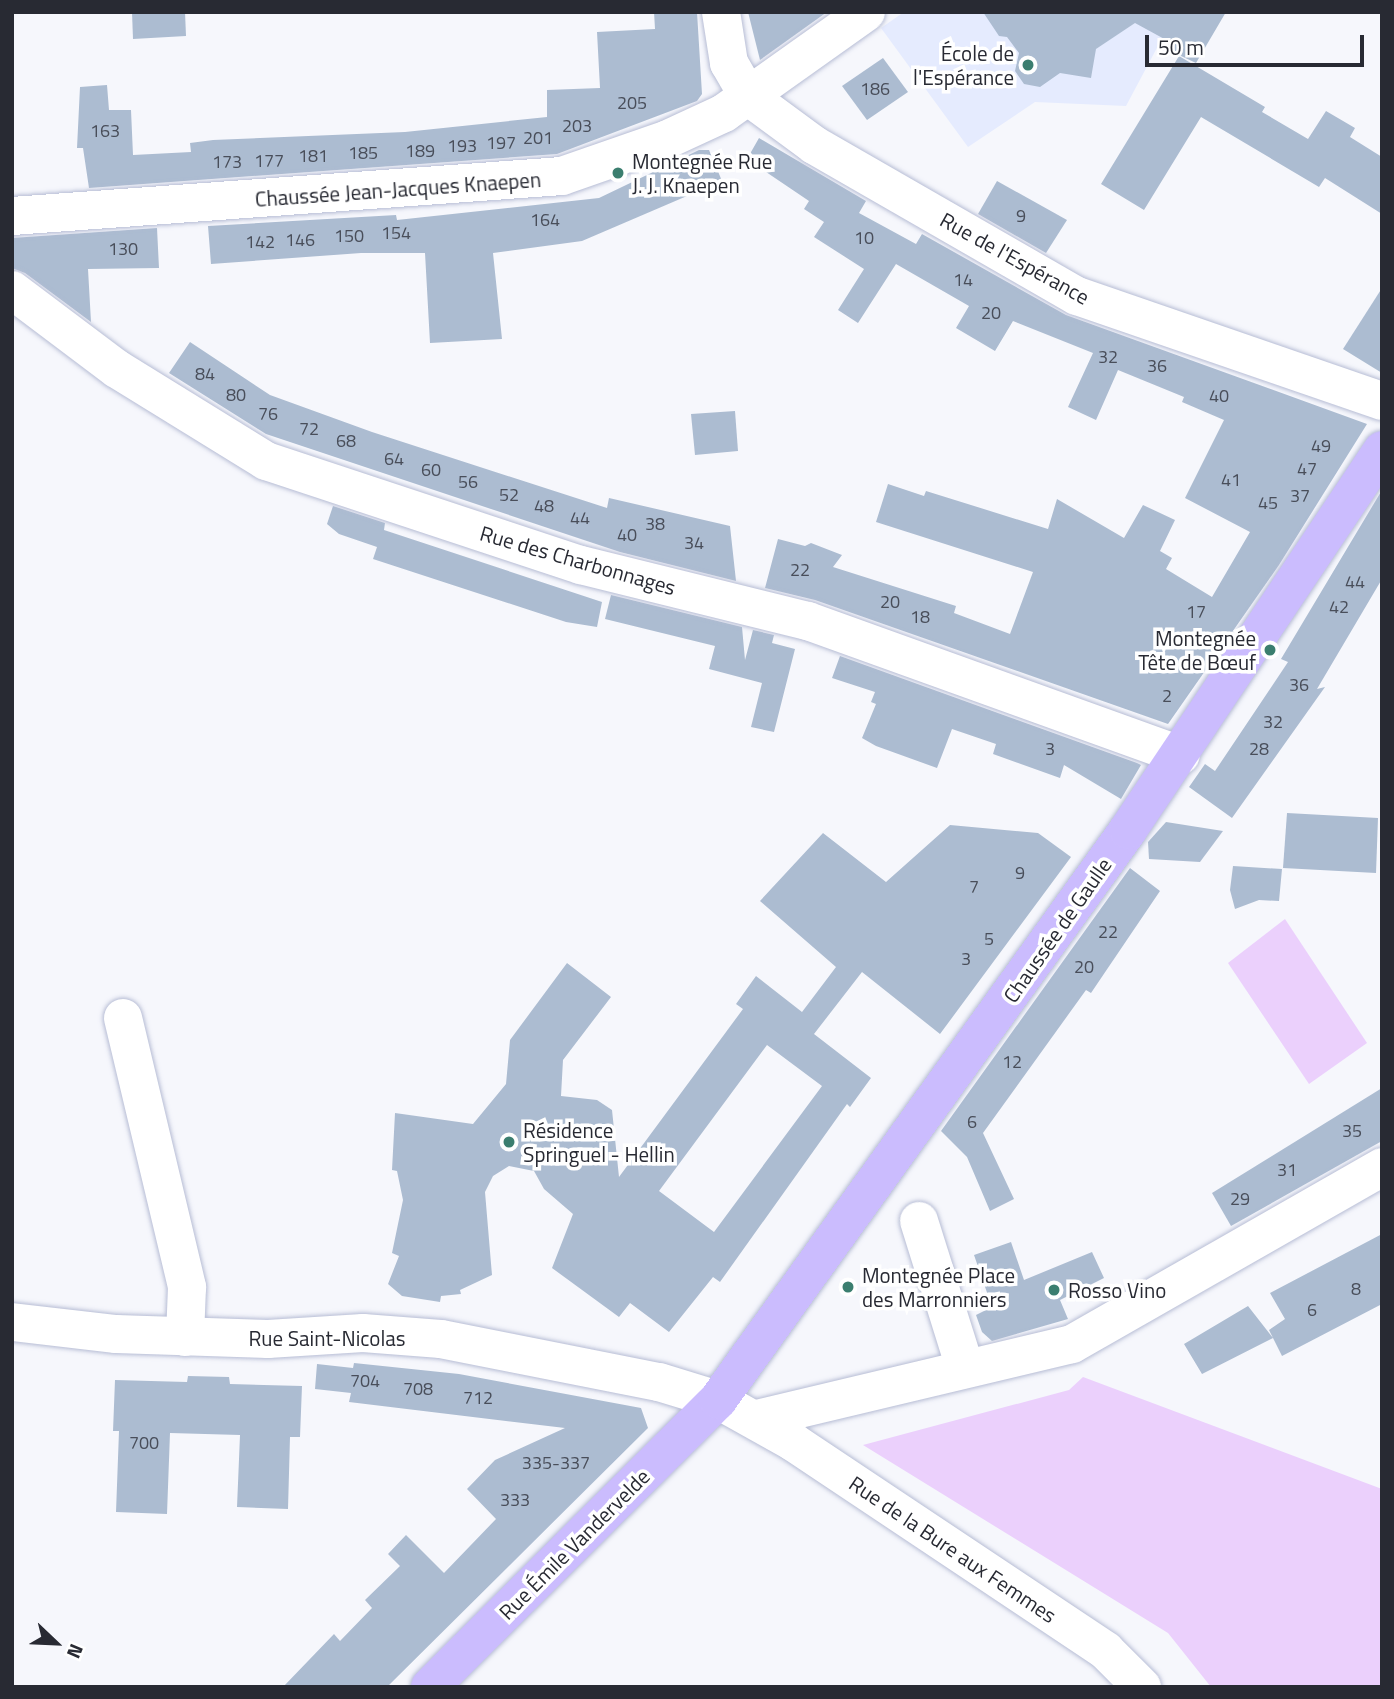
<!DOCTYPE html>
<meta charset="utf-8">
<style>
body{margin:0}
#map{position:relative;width:1394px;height:1699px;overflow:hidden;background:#f6f7fc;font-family:"Titillium Web",sans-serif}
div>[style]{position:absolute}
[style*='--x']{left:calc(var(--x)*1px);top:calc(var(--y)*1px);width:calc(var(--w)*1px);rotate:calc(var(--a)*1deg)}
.built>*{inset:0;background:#e5ebfe}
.green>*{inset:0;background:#ebd0fc}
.building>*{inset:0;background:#acbcd1}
.roads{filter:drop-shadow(0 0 2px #b7bdd5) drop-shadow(0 0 2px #b7bdd5)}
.minor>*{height:38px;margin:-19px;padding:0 19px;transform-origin:19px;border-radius:19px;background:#fff}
.major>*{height:38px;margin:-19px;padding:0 19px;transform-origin:19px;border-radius:19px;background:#cbbcfe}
.dots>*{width:19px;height:19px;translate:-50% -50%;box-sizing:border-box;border:4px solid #fff;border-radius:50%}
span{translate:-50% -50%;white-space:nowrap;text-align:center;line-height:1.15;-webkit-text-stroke:7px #fff;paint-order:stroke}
.number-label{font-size:18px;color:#494e5a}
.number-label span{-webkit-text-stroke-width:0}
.poi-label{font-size:21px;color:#282a33}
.right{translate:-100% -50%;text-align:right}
.left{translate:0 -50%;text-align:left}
.street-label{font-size:21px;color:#282a33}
.frame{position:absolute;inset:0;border:14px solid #282a33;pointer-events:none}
.north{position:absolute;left:21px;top:1608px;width:70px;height:70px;-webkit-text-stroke:5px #fff;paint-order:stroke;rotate:113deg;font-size:19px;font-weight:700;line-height:28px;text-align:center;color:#282a33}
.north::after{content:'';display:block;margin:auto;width:24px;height:32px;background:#282a33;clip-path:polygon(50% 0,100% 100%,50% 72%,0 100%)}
.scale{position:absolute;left:1145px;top:35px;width:219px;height:32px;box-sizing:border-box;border:4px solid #282a33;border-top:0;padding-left:9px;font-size:21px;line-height:24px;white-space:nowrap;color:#282a33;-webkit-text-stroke:5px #fff;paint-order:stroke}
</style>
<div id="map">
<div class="built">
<i style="clip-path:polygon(904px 12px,1176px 12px,1126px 106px,1035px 102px,968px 147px,881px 28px)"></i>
</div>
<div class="green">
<i style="clip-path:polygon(1285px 919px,1367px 1043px,1309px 1084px,1228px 963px)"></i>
<i style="clip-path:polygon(1083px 1377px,1382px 1489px,1382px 1687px,1211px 1687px,1168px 1633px,863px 1445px,1069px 1390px)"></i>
</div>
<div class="building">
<i style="clip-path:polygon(132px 12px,185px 12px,186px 36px,133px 39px)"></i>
<i style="clip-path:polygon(654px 12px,697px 12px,702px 94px,697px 101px,557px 154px,89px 188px,83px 148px,77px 148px,80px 87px,107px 85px,109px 110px,131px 110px,133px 155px,191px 152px,190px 143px,213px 140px,405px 132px,547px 117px,547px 90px,600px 88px,597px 32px,655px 29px)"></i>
<i style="clip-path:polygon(748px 12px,827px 12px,760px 60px)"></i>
<i style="clip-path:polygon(983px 12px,1226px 12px,1196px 63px,1164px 48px,1168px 41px,1135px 23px,1096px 49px,1091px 78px,1060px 73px,1040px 87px,1024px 84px,1015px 71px,1019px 53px,1007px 37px,999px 36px)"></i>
<i style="clip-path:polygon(1179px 56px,1265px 107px,1262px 112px,1308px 139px,1326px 111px,1355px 128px,1350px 137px,1382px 157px,1382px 214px,1325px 178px,1319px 187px,1201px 117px,1144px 210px,1101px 184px)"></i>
<i style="clip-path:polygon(883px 58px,908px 92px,867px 120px,842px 86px)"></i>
<i style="clip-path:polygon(759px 138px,866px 201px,859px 213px,916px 244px,922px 234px,1066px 315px,1367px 424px,1279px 565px,1168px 724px,815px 600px,765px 588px,778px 539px,805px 546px,811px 543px,842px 555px,833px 567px,956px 606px,954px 613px,1010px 634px,1033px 572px,876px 522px,888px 484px,924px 496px,926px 491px,1048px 529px,1057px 499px,1124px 538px,1143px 505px,1175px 520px,1160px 551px,1172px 558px,1166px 569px,1212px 597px,1250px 532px,1185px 498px,1224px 420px,1182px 402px,1184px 397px,1118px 370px,1096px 420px,1068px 407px,1093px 353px,1013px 321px,995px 351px,956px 328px,969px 306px,896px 264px,858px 323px,838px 310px,864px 269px,814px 237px,824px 222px,804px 209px,809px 201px,747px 159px)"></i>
<i style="clip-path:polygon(699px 150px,709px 150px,722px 181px,582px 241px,493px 253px,502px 339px,430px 343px,425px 253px,361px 253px,211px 264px,208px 226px,396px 215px,397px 220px,599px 198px)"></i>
<i style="clip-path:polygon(997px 181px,1067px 220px,1046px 253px,978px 214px)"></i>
<i style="clip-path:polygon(157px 228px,159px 268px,88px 269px,91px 322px,25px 273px,12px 268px,12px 238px)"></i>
<i style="clip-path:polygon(1382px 288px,1382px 373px,1343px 349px)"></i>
<i style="clip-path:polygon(190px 342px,270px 395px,372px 432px,607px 508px,609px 498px,730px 526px,736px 581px,620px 552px,266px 434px,169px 373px)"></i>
<i style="clip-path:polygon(735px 411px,738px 451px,695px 455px,691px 414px)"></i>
<i style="clip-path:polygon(1382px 490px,1382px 579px,1317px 689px,1325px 687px,1232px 818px,1189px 787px,1205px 764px,1215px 771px,1288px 662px,1281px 659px)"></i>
<i style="clip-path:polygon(333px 506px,385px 523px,384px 530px,602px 602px,597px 627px,566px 622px,373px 559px,377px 547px,339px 534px,327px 524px)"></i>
<i style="clip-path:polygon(611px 595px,742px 627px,745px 660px,753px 630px,774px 635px,772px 643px,795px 649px,774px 732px,751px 727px,762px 683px,709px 669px,715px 646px,605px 619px)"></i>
<i style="clip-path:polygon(840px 656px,1137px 763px,1141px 765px,1121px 799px,1064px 765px,1060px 778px,993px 754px,996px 744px,952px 729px,937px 768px,876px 746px,862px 738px,876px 704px,871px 702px,875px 692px,832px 678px)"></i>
<i style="clip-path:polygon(1287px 813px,1378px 818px,1376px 873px,1283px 868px)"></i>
<i style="clip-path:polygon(1166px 822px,1223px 831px,1200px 862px,1149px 859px,1148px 842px)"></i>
<i style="clip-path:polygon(evenodd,950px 825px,1038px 833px,1071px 857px,940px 1034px,862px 972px,814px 1034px,871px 1078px,850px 1107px,847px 1104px,720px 1282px,713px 1277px,669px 1332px,630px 1303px,619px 1317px,552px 1268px,573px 1214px,544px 1189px,534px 1171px,509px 1166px,493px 1176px,485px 1192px,492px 1275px,460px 1290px,461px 1294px,441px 1296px,440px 1302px,402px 1296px,388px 1284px,399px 1256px,392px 1253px,403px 1200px,397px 1171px,392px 1170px,395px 1113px,473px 1124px,506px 1084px,510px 1040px,567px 963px,611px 997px,563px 1060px,561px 1096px,597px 1100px,612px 1110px,619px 1177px,743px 1009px,736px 1004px,756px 976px,802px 1012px,836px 967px,760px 901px,823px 833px,886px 882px,950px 825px,767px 1045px,822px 1086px,714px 1232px,659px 1191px,767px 1045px)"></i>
<i style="clip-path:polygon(1233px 866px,1282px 869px,1279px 901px,1259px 900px,1235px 909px,1230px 890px)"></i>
<i style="clip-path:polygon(1130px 868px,1160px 891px,1091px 993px,1086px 990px,983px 1133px,1014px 1199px,990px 1211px,967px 1157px,941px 1131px)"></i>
<i style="clip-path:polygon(1382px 1088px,1382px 1141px,1231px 1226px,1212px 1193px)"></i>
<i style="clip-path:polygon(1382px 1234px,1382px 1304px,1282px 1356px,1273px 1338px,1202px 1374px,1184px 1344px,1248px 1306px,1273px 1338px,1269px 1330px,1285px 1319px,1270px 1293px)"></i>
<i style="clip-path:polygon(1011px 1242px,1024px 1280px,1092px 1252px,1104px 1278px,1060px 1300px,1068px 1319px,992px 1341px,982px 1332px,976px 1315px,992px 1307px,974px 1255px)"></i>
<i style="clip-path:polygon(354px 1363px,459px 1374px,641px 1408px,648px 1428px,387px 1687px,283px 1687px,334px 1634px,340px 1641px,372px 1608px,365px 1600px,400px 1566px,388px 1554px,406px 1535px,444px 1573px,496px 1519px,467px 1489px,495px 1460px,565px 1428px,349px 1402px,351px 1393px,315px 1389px,317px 1364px,353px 1368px)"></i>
<i style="clip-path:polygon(188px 1376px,229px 1377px,230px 1384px,302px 1386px,300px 1437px,290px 1437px,288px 1509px,237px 1507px,240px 1435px,170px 1433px,167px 1514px,116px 1512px,119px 1431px,113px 1431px,115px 1380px,187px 1382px)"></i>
</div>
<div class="roads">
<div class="minor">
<i style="--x:721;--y:12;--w:52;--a:81.1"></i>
<i style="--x:729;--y:63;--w:39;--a:60"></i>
<i style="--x:749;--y:97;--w:81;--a:36.4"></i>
<i style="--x:814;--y:145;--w:303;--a:29.9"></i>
<i style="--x:1077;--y:296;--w:323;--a:19"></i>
<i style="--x:12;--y:216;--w:551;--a:-4.16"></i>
<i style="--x:562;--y:176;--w:112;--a:-19.2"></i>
<i style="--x:668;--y:139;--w:62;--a:-24.9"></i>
<i style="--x:724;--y:113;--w:174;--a:-35.4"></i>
<i style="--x:12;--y:290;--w:131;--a:37"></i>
<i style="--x:117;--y:369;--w:175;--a:31.7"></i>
<i style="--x:266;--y:461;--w:332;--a:18.3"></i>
<i style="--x:581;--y:565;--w:234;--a:13.9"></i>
<i style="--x:808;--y:621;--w:396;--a:19.8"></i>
<i style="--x:123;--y:1018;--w:277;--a:76.6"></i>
<i style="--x:187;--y:1287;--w:50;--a:92.3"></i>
<i style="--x:919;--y:1221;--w:154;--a:72.6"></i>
<i style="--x:12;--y:1322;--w:105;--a:6.6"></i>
<i style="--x:116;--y:1334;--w:152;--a:1.9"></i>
<i style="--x:268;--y:1339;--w:95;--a:-3.6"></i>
<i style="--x:363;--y:1333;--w:78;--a:4.4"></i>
<i style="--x:441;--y:1339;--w:222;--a:11.2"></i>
<i style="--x:659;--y:1382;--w:62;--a:17"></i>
<i style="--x:718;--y:1400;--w:86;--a:29.2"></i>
<i style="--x:793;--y:1442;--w:376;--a:33.7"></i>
<i style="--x:1106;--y:1651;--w:51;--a:45"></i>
<i style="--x:757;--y:1419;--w:324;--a:-13.4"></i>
<i style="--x:1072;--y:1344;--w:357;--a:-29.7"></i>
</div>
<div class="major">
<i style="--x:430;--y:1687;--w:407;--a:-44.9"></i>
<i style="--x:718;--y:1400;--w:702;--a:-54.27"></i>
<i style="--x:1128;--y:830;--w:457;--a:-56.2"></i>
</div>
</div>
<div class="dots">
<i style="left:1028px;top:65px;background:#3b7e6f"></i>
<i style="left:618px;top:173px;background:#3b7e6f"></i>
<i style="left:1270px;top:650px;background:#3b7e6f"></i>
<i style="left:509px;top:1142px;background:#3b7e6f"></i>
<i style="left:848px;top:1287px;background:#3b7e6f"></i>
<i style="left:1054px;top:1290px;background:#3b7e6f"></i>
</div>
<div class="number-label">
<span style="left:875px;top:89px">186</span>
<span style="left:632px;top:103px">205</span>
<span style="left:577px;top:126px">203</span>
<span style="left:105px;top:131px">163</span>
<span style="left:538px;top:138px">201</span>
<span style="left:501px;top:143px">197</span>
<span style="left:462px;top:146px">193</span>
<span style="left:420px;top:151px">189</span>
<span style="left:363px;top:153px">185</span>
<span style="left:313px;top:156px">181</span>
<span style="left:269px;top:161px">177</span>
<span style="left:227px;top:162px">173</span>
<span style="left:1021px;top:216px">9</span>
<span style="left:545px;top:220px">164</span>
<span style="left:396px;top:233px">154</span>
<span style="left:349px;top:236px">150</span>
<span style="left:864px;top:238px">10</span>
<span style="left:300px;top:240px">146</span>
<span style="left:260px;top:242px">142</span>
<span style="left:123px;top:249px">130</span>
<span style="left:963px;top:280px">14</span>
<span style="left:991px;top:313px">20</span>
<span style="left:1108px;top:357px">32</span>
<span style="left:1157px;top:366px">36</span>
<span style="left:205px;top:374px">84</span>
<span style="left:236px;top:395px">80</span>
<span style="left:1219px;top:396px">40</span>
<span style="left:268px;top:414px">76</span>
<span style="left:309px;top:429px">72</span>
<span style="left:346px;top:441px">68</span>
<span style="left:1321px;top:446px">49</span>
<span style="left:394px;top:459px">64</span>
<span style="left:1307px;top:469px">47</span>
<span style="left:431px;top:470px">60</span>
<span style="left:1231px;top:480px">41</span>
<span style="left:468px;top:482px">56</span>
<span style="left:509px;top:495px">52</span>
<span style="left:1300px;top:496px">37</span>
<span style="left:1268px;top:503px">45</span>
<span style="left:544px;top:506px">48</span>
<span style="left:580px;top:518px">44</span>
<span style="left:655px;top:524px">38</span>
<span style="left:627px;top:535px">40</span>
<span style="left:694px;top:543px">34</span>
<span style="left:800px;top:570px">22</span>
<span style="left:1355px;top:582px">44</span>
<span style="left:890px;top:602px">20</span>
<span style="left:1339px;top:607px">42</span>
<span style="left:1196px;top:612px">17</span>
<span style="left:920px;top:617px">18</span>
<span style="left:1299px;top:685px">36</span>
<span style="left:1167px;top:696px">2</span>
<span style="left:1273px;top:722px">32</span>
<span style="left:1050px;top:749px">3</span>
<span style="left:1259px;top:749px">28</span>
<span style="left:1020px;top:873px">9</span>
<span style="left:974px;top:887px">7</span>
<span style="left:1108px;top:932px">22</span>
<span style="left:989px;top:939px">5</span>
<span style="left:966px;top:959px">3</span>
<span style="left:1084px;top:967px">20</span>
<span style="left:1012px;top:1062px">12</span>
<span style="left:972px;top:1122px">6</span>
<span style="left:1352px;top:1131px">35</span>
<span style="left:1287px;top:1170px">31</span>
<span style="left:1240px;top:1199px">29</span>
<span style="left:1356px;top:1289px">8</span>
<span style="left:1312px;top:1310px">6</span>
<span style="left:365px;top:1381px">704</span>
<span style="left:418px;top:1389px">708</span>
<span style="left:478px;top:1398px">712</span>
<span style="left:144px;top:1443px">700</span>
<span style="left:556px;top:1463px">335-337</span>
<span style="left:515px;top:1500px">333</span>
</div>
<div class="poi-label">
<span class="right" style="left:1014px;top:65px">École de<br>l'Espérance</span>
<span class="left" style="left:632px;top:173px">Montegnée Rue<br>J. J. Knaepen</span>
<span class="right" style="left:1256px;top:650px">Montegnée<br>Tête de Bœuf</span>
<span class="left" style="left:523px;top:1142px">Résidence<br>Springuel - Hellin</span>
<span class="left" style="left:862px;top:1287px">Montegnée Place<br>des Marronniers</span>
<span class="left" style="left:1068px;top:1290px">Rosso Vino</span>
</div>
<div class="street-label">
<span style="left:398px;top:189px;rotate:-4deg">Chaussée Jean-Jacques Knaepen</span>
<span style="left:1015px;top:258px;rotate:29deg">Rue de l'Espérance</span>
<span style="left:578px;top:560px;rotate:16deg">Rue des Charbonnages</span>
<span style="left:1057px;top:930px;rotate:-55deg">Chaussée de Gaulle</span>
<span style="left:327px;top:1338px">Rue Saint-Nicolas</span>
<span style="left:574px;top:1544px;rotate:-45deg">Rue Émile Vandervelde</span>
<span style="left:953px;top:1549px;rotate:34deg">Rue de la Bure aux Femmes</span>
</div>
<div class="frame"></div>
<div class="north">N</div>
<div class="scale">50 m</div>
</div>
